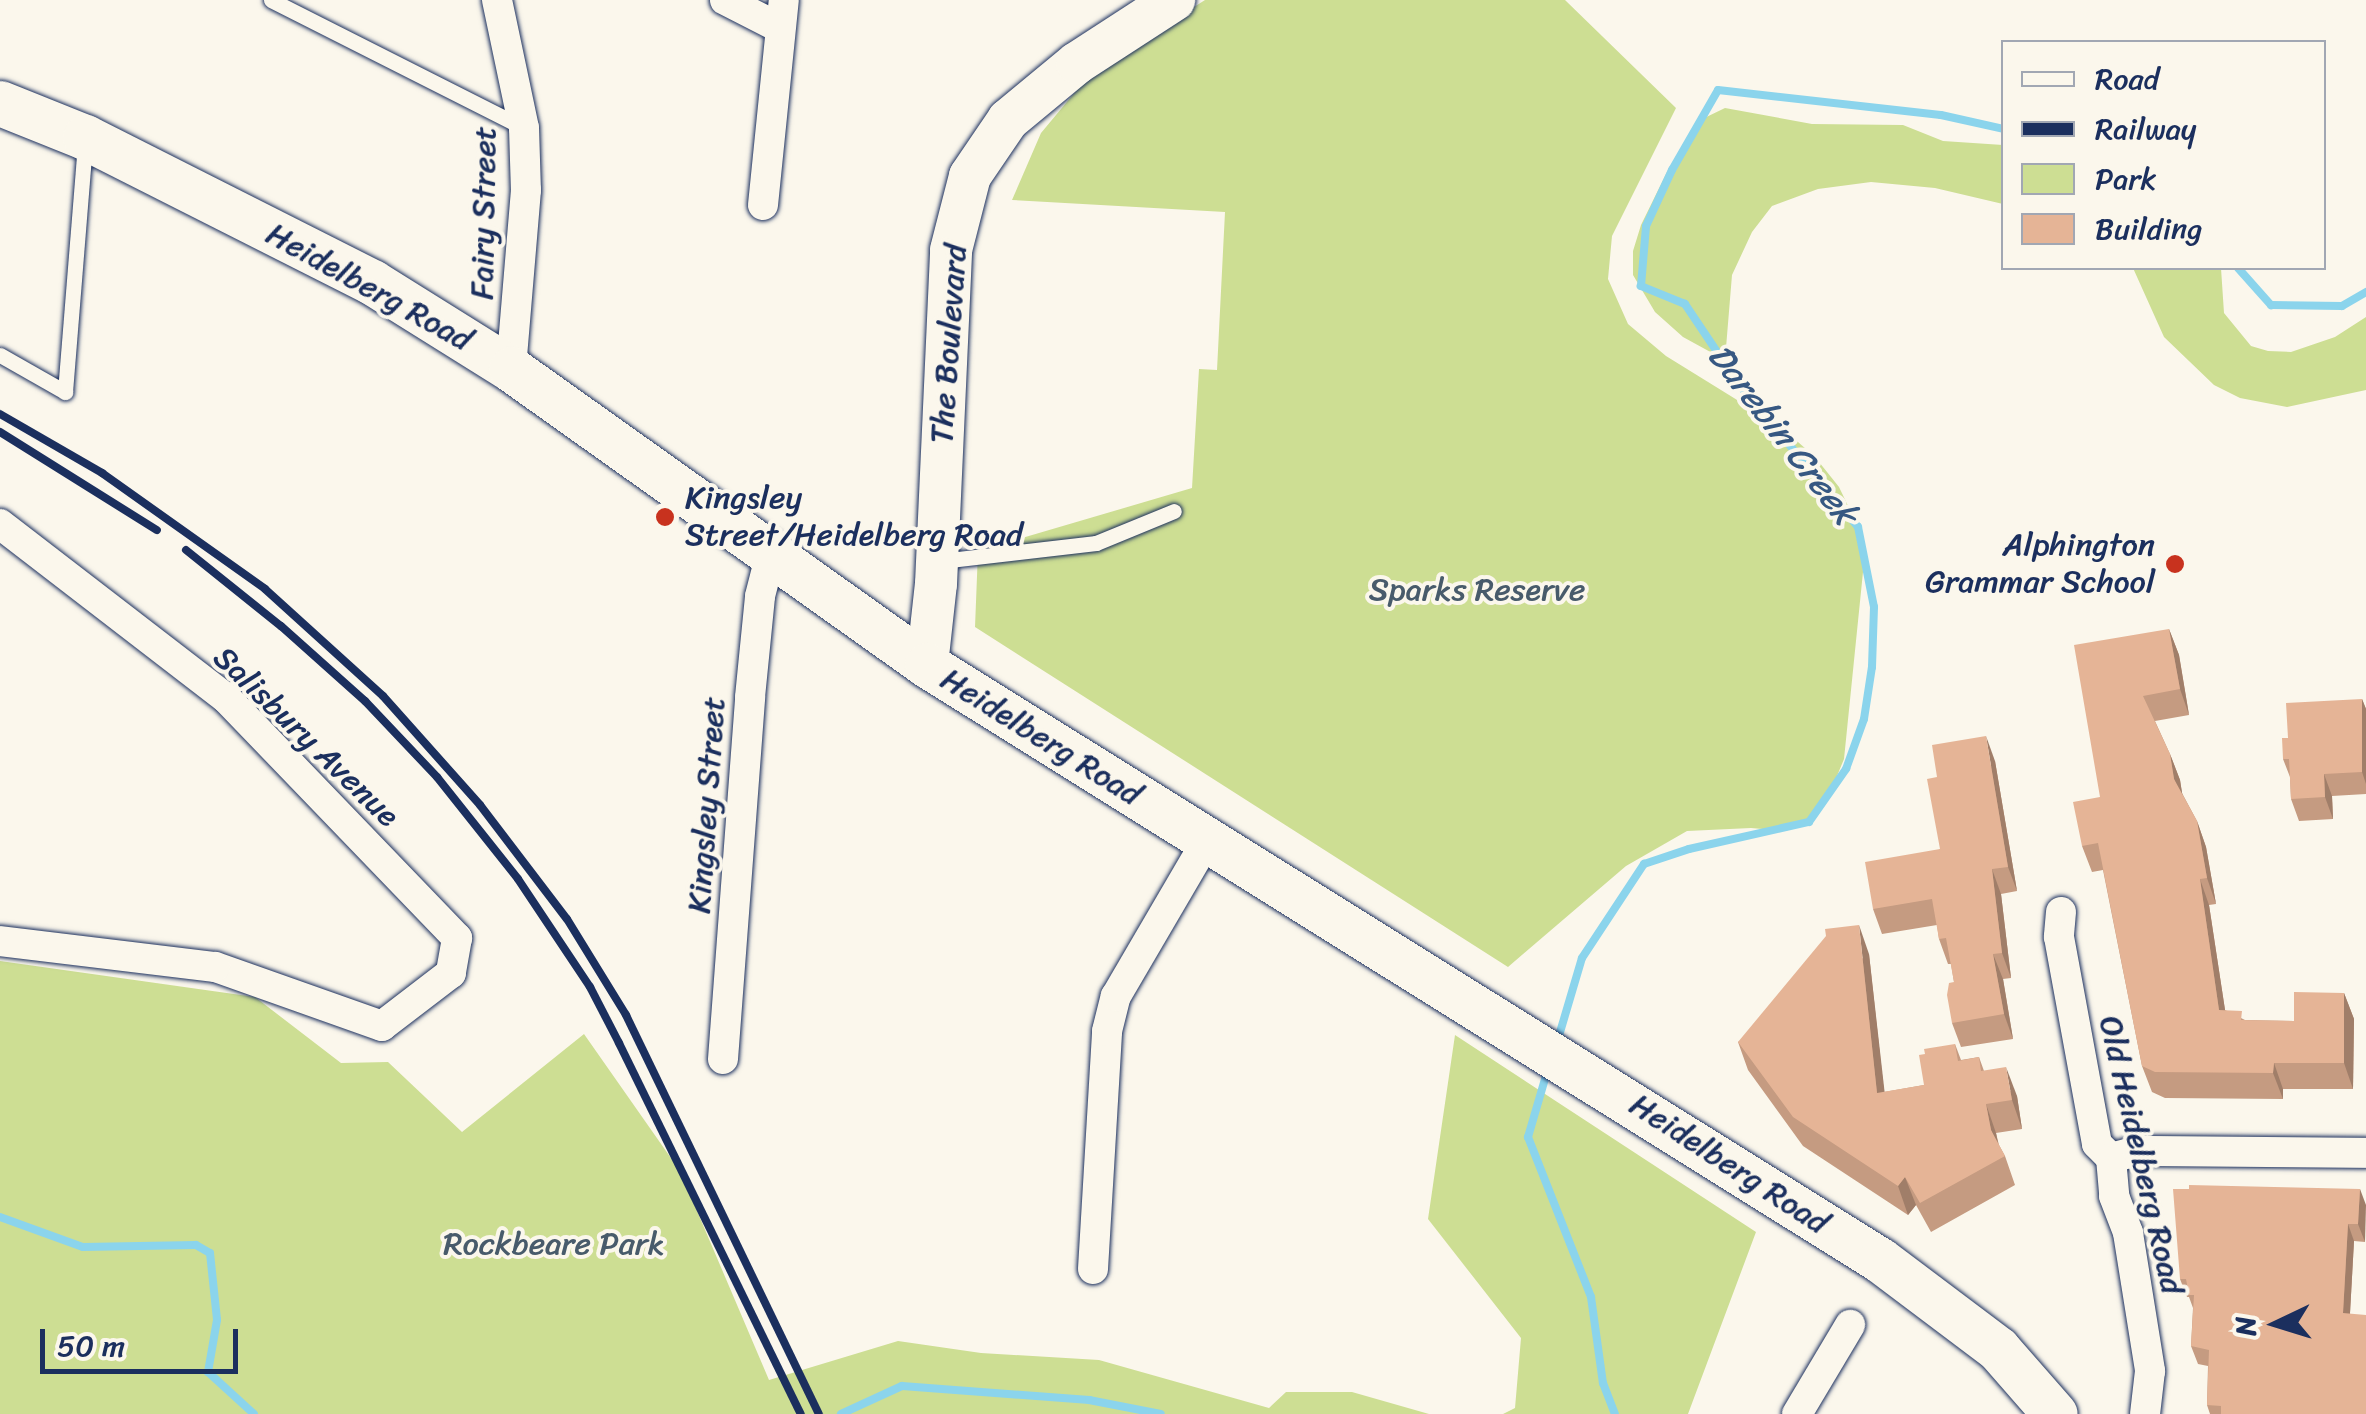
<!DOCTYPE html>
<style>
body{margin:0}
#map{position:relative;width:2366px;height:1414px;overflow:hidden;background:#fbf7ec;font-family:Sriracha,sans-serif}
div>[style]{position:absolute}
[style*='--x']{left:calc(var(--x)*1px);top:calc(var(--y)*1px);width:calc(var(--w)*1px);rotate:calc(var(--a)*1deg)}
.green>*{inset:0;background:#cdde93}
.stream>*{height:8px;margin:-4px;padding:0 4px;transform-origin:4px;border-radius:4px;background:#8bd4ec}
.roads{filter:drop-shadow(0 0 2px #1b2f5e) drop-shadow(0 0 2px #1b2f5e)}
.lane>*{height:15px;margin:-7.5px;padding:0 7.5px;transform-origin:7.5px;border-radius:7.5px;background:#fbf7ec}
.street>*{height:30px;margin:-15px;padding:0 15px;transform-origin:15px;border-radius:15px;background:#fbf7ec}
.secondary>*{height:42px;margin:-21px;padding:0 21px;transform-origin:21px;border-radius:21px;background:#fbf7ec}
.primary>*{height:45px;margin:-22.5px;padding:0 22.5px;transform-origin:22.5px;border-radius:22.5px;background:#fbf7ec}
.rail>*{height:8px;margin:-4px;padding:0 4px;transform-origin:4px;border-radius:4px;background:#1b2f5e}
.wall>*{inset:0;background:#c59b81}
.shaded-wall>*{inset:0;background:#a07e69}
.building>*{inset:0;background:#e5b496}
.dots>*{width:28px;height:28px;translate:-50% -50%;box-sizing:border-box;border:5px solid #fbf7ec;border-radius:50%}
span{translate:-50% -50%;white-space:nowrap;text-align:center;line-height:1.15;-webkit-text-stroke:8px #fbf7ec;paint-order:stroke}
.street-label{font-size:32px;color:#1b2f5e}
.poi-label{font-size:32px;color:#1b2f5e}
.left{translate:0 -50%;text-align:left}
.right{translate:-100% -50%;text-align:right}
.park-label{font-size:32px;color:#485b6b}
.water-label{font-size:35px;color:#375882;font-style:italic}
.legend{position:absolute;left:2001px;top:40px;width:325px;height:230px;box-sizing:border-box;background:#fbf7ec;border:2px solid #a1a7b3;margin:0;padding:12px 18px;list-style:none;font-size:30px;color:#1b2f5e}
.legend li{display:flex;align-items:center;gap:20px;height:50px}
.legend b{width:50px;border:2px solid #a1a7b3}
.north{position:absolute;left:2226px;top:1274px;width:100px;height:100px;-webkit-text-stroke:8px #fbf7ec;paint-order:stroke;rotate:266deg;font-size:28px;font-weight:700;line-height:40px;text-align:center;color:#1b2f5e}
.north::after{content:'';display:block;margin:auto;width:35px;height:45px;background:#1b2f5e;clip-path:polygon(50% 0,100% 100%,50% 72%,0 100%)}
.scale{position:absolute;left:40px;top:1329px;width:198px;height:45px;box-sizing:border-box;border:5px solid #1b2f5e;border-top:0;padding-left:12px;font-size:30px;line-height:35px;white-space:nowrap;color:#1b2f5e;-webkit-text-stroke:8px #fbf7ec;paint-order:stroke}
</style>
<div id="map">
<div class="green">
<i style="clip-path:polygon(1205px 0,1565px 0,1676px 108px,1612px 236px,1608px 279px,1628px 324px,1666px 356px,1781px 427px,1815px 457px,1839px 487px,1862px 535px,1863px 572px,1844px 759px,1825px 805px,1806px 824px,1785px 831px,1751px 828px,1687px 831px,1626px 866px,1508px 967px,975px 627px,978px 551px,1192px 488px,1199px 369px,1217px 370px,1225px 212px,1012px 200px,1041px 133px,1091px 73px)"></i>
<i style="clip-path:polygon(1725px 108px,1812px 124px,1903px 125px,1943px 141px,2003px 145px,2003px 204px,1935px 188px,1871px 182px,1818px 189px,1772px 206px,1752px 232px,1732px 275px,1725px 360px,1683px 337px,1655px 312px,1633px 275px,1633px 251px,1641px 225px,1667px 172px,1696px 122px)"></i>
<i style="clip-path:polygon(2133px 268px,2221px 268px,2224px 313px,2251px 346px,2268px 351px,2291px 352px,2335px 337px,2366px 317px,2366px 390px,2287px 407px,2240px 398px,2214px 385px,2164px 337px)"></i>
<i style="clip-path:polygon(0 961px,255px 997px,341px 1063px,388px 1062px,462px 1132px,584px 1034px,680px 1171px,769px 1380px,898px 1341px,981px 1353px,1099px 1360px,1269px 1408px,1286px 1392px,1352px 1392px,1429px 1414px,0 1414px)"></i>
<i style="clip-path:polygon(1455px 1035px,1756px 1232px,1688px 1414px,1503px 1414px,1515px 1408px,1521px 1338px,1428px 1219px)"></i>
</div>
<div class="stream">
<i style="--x:2238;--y:268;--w:50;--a:48.3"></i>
<i style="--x:2271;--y:305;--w:71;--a:0.8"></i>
<i style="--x:2342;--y:306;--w:28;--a:-30"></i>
<i style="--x:1558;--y:1039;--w:84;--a:-73.5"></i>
<i style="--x:1582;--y:958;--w:113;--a:-56.6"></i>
<i style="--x:1644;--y:864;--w:47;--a:-18.4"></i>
<i style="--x:1689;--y:849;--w:123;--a:-12.7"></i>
<i style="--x:1809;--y:822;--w:65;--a:-55.1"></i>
<i style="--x:1846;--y:769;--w:53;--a:-70.2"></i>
<i style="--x:1864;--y:719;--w:53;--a:-81.3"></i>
<i style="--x:1872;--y:667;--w:60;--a:-88.1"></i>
<i style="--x:1874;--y:607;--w:82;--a:-101.3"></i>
<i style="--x:1858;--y:527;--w:184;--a:-129.9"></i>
<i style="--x:1740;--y:386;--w:99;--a:-123.9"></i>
<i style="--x:1685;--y:304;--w:48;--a:-157.8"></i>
<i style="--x:1641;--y:286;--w:60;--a:-85.2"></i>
<i style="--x:1646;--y:226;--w:62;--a:-65.1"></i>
<i style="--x:1672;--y:170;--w:92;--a:-60.1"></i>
<i style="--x:1718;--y:90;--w:224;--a:6.4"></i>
<i style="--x:1941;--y:115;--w:65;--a:12.5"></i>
<i style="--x:1547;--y:1072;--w:68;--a:106.3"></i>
<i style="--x:1528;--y:1137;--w:172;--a:68.5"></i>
<i style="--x:1591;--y:1297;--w:87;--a:82.1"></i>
<i style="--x:1603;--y:1383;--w:33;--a:69"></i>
<i style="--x:0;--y:1217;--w:88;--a:19.9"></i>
<i style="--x:83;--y:1247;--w:113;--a:-1"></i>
<i style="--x:196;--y:1245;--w:16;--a:30"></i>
<i style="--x:210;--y:1253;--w:67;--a:84"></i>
<i style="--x:217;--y:1320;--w:53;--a:99.8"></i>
<i style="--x:208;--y:1372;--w:62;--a:42.4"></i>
<i style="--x:841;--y:1414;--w:67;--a:-24.7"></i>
<i style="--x:902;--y:1386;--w:188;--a:4.3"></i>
<i style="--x:1089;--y:1400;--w:73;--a:11"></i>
</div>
<div class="roads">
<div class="lane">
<i style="--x:271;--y:0;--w:281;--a:26.8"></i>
<i style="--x:0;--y:355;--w:75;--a:29.6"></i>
<i style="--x:65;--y:392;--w:252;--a:-85.4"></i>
<i style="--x:941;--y:561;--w:156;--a:-6.6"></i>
<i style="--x:1096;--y:543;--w:84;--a:-22.3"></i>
</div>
<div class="street">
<i style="--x:497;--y:0;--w:131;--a:78.1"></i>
<i style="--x:524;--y:128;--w:62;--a:88.2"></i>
<i style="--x:526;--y:190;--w:180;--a:94.8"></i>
<i style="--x:725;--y:0;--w:62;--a:27"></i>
<i style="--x:763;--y:205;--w:206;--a:-84.2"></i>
<i style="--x:0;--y:524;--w:287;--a:37.6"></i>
<i style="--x:227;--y:699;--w:332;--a:46.1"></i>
<i style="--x:457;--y:938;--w:36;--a:100"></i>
<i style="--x:451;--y:973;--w:87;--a:142.5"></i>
<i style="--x:382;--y:1026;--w:177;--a:-160.5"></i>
<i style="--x:215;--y:967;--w:217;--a:-173.1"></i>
<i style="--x:2061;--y:912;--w:25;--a:95"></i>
<i style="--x:2059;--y:937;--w:210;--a:79.6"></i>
<i style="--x:2097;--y:1144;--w:20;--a:45"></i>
<i style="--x:723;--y:1059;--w:363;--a:-85.7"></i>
<i style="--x:750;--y:697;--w:101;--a:-84.3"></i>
<i style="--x:760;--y:596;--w:40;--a:-75.6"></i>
<i style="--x:2111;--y:1158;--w:38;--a:85"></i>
<i style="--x:2114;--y:1196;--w:40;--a:69"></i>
<i style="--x:2128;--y:1233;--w:140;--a:80.9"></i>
<i style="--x:2150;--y:1371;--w:43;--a:96.6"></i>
<i style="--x:2111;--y:1158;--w:28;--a:-15"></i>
<i style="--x:2138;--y:1151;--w:228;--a:0.5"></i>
<i style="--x:1093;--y:1269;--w:238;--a:-86.6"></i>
<i style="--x:1107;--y:1031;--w:36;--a:-76"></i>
<i style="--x:1116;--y:996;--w:178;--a:-59.7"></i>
<i style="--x:1797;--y:1414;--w:104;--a:-59.2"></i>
</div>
<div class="secondary">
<i style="--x:927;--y:665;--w:81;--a:-83.7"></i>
<i style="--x:936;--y:584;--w:334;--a:-87.4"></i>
<i style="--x:951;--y:250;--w:76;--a:-75.6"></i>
<i style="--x:970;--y:176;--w:68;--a:-55.8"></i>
<i style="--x:1008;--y:120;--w:89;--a:-39.6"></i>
<i style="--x:1077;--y:63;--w:116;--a:-33"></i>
</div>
<div class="primary">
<i style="--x:0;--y:103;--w:92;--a:21.8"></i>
<i style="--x:85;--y:137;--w:322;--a:26.8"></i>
<i style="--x:372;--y:282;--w:164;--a:32"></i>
<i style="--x:511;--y:369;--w:511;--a:35.43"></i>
<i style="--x:927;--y:665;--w:1123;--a:31.98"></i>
<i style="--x:1880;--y:1260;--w:148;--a:37"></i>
<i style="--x:1998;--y:1349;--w:86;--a:48.8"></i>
</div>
</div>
<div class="rail">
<i style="--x:0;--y:414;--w:118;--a:30"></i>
<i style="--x:102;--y:473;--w:200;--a:35.4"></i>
<i style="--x:265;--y:589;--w:159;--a:42.2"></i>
<i style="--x:383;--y:696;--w:146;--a:48.3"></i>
<i style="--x:480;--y:805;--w:143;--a:52.7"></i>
<i style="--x:567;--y:919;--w:113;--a:58.4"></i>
<i style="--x:626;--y:1015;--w:443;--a:64.2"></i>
<i style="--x:0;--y:432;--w:185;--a:32"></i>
<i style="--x:186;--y:550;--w:122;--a:38.7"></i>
<i style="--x:281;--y:626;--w:113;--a:41.8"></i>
<i style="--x:365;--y:701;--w:105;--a:46.5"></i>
<i style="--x:437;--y:777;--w:130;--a:51.5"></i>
<i style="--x:518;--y:879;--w:130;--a:56.3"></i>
<i style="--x:590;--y:987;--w:63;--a:62.6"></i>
<i style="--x:619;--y:1043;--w:413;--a:63.9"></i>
</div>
<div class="wall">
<i style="clip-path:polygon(2169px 629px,2179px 655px,2189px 715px,2155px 721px,2170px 754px,2180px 780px,2182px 793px,2197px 821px,2206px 847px,2216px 904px,2209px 905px,2225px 1010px,2245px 1020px,2294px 1021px,2344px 993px,2354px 1019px,2353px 1089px,2283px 1089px,2283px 1099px,2165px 1098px,2152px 1092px,2142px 1066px,2103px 870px,2092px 872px,2082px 846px,2100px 797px)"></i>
<i style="clip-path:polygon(2362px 699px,2366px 709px,2366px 794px,2332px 796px,2333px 819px,2299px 821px,2291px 799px,2290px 777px,2283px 759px,2288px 738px)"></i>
<i style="clip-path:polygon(1995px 761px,2017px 891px,2001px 894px,2011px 978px,2003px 979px,2013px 1039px,1961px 1047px,1952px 1023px,1954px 982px,1951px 964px,1948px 964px,1939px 939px,1937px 925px,1882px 934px,1873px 909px,1940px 849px)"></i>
<i style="clip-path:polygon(1869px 954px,1884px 1092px,1924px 1085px,1955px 1044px,1961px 1060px,1979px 1057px,1984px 1071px,2017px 1096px,2022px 1129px,1996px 1133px,1999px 1145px,2005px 1156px,2015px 1185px,1931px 1232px,1916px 1205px,1908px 1215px,1803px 1146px,1748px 1070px,1738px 1042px)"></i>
<i style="clip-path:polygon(2360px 1189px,2365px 1242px,2354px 1241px,2350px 1313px,2366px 1414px,2210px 1414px,2207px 1405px,2208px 1366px,2198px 1364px,2191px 1346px,2193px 1308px,2189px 1297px,2187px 1297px,2180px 1279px)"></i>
</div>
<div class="shaded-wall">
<i style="clip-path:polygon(2169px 629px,2179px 655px,2189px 715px,2180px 689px)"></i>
<i style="clip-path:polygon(2362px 699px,2366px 709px,2366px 784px,2362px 772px)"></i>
<i style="clip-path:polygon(1986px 736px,1995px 761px,2017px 891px,2008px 867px)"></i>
<i style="clip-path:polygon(2170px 754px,2180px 780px,2184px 805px,2174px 779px)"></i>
<i style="clip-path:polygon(2324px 774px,2332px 796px,2333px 819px,2325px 797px)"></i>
<i style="clip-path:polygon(2197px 821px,2206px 847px,2216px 904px,2207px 878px)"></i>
<i style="clip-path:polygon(1992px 869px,2001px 894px,2011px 978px,2002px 953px)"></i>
<i style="clip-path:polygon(2200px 879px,2209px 905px,2229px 1036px,2219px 1010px)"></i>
<i style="clip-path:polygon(1859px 925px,1869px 954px,1888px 1122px,1877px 1093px)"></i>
<i style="clip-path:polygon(1993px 954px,2003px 979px,2013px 1039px,2004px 1014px)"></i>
<i style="clip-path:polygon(2344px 993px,2354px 1019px,2353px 1089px,2344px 1063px)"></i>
<i style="clip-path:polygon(2274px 1063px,2283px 1089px,2283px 1099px,2273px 1073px)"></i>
<i style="clip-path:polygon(2006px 1067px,2017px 1096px,2022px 1129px,2012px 1100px)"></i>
<i style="clip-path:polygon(1986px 1104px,1996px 1133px,2001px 1159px,1991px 1130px)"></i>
<i style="clip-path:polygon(1905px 1177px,1916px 1205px,1908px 1215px,1898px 1186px)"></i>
<i style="clip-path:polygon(2360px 1189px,2366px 1205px,2365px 1242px,2358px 1224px)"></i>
<i style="clip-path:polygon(2348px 1224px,2354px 1241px,2349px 1331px,2343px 1313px)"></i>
</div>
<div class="building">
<i style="clip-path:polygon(2169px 629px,2180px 689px,2143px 696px,2170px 754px,2174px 779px,2197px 821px,2207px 878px,2200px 879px,2219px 1010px,2242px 1011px,2241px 1020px,2294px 1021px,2294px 992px,2344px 993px,2344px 1063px,2274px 1063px,2273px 1073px,2155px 1072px,2142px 1066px,2098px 843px,2082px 846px,2073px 802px,2100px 797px,2074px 645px)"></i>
<i style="clip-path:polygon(2362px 699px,2362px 772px,2324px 774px,2325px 797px,2291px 799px,2289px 759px,2283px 759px,2282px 738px,2288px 738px,2286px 703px)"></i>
<i style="clip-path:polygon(1986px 736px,2008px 867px,1992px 869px,2002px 953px,1993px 954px,2004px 1014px,1952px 1023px,1947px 995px,1949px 983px,1954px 982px,1946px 938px,1939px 939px,1932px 899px,1873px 909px,1865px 862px,1940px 849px,1927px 779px,1937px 777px,1932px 745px)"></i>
<i style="clip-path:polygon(1859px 925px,1877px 1093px,1924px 1085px,1919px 1055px,1925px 1054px,1924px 1049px,1955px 1044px,1958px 1061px,1979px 1057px,1981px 1071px,2006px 1067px,2012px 1100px,1986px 1104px,1991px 1130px,2005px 1156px,1920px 1203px,1905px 1177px,1898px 1186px,1793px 1117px,1738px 1042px,1826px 936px,1825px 929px)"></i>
<i style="clip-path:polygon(2189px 1185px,2360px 1189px,2358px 1224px,2348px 1224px,2343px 1313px,2366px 1315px,2366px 1414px,2221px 1414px,2221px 1406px,2207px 1405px,2209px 1350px,2191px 1346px,2194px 1295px,2189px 1295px,2186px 1279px,2180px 1279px,2173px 1189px,2189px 1189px)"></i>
</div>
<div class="dots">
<i style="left:665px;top:517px;background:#c8321e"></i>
<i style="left:2175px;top:564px;background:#c8321e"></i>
</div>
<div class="street-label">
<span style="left:484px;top:213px;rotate:-89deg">Fairy Street</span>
<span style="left:369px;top:287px;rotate:29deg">Heidelberg Road</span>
<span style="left:949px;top:344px;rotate:-86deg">The Boulevard</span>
<span style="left:306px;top:737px;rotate:44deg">Salisbury Avenue</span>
<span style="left:1041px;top:737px;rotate:32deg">Heidelberg Road</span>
<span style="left:707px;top:805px;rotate:-86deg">Kingsley Street</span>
<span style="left:2141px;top:1155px;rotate:77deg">Old Heidelberg Road</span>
<span style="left:1729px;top:1164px;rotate:33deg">Heidelberg Road</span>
</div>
<div class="poi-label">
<span class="left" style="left:685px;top:517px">Kingsley<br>Street/Heidelberg Road</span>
<span class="right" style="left:2155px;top:564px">Alphington<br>Grammar School</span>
</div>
<div class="park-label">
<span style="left:1477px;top:590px">Sparks Reserve</span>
<span style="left:554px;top:1244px">Rockbeare Park</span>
</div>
<div class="water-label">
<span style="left:1783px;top:434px;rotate:52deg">Darebin Creek</span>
</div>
<ul class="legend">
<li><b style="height:12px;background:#fbf7ec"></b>Road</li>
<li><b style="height:12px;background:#1b2f5e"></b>Railway</li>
<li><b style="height:28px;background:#cdde93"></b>Park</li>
<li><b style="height:28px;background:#e5b496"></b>Building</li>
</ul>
<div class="north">N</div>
<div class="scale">50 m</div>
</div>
